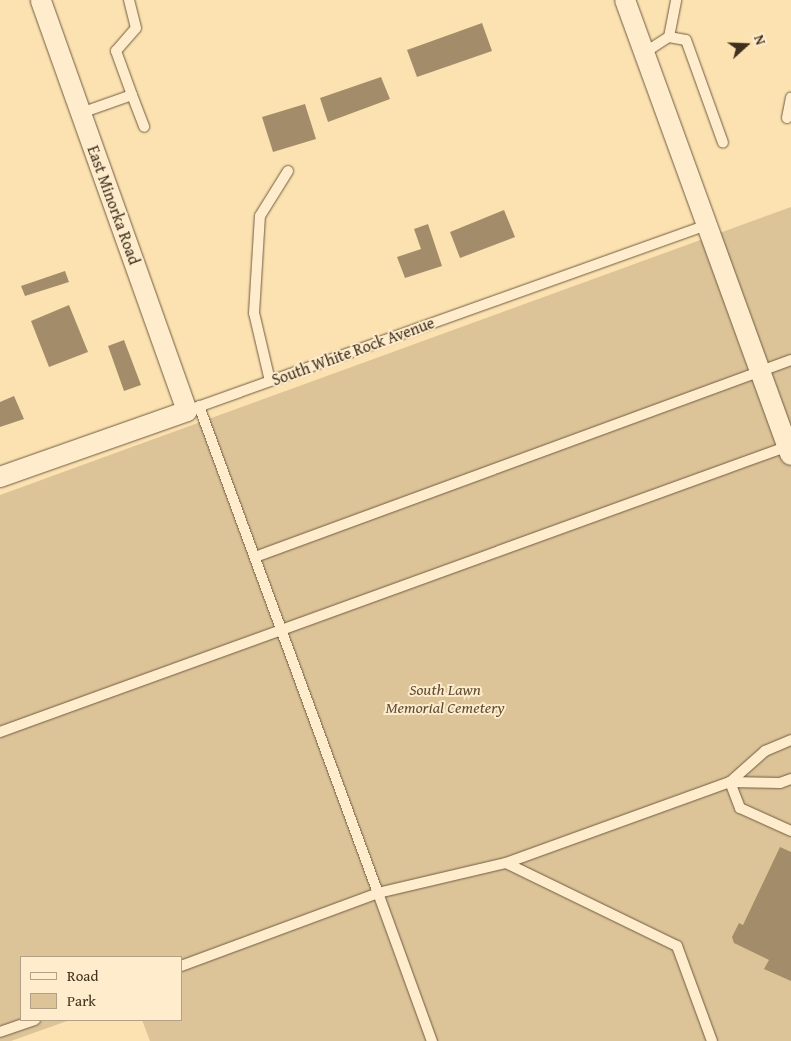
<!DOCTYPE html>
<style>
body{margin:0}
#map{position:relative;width:791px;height:1041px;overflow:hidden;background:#fde2b1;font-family:"Gentium Book Plus",serif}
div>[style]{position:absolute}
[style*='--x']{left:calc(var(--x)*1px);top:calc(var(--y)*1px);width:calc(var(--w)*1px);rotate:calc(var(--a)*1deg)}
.green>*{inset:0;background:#ddc498}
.building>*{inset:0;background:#a28c6a}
.roads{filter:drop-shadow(0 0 1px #6e5c42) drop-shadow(0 0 1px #6e5c42)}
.lane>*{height:10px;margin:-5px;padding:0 5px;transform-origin:5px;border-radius:5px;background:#feeccc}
.street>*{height:20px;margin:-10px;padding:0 10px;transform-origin:10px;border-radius:10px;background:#feeccc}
span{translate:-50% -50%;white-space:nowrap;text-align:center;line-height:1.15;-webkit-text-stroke:4px #feeccc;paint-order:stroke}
.street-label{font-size:16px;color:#3f2f1d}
.park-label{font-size:16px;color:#5f4d36;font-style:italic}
.legend{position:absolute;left:20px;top:956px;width:162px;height:65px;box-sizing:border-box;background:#feeccc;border:1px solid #b2a086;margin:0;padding:6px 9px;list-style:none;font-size:15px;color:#3f2f1d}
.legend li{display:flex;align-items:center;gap:10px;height:25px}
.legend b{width:25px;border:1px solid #b2a086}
.north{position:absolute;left:721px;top:20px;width:50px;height:50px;-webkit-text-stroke:4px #feeccc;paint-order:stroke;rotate:70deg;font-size:14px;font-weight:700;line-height:20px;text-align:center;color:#3f2f1d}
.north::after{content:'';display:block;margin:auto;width:18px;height:22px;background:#3f2f1d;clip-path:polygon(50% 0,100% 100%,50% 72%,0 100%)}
</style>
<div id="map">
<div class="green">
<i style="clip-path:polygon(791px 207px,791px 1041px,150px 1041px,142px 1020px,181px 1020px,181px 957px,21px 957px,21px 1020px,70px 1020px,11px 1041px,0 1041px,0 495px)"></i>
</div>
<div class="building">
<i style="clip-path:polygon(482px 23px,492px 51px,417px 77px,407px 50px)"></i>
<i style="clip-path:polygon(381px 77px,390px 99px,328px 122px,320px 98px)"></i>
<i style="clip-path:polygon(305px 104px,316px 139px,273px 152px,262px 117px)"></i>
<i style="clip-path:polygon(504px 210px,515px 237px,460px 258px,450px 232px)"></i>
<i style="clip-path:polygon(428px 224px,442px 266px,405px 278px,397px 257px,421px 249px,414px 229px)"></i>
<i style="clip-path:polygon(65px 271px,69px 282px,25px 296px,21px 286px)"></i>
<i style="clip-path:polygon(69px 305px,88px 352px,49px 367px,31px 321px)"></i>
<i style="clip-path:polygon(124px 340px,141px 385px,124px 391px,108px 346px)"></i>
<i style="clip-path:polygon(14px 396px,24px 419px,0 427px,0 402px)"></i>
<i style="clip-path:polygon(780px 847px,791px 852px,791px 981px,764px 969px,769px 960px,734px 943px,732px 937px,739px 923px,743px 925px)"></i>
</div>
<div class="roads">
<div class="lane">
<i style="--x:669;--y:37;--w:17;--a:10"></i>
<i style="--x:686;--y:40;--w:109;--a:70.2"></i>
<i style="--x:644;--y:53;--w:30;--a:-33"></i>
<i style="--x:669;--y:37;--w:38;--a:-79"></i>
<i style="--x:132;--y:95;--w:34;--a:69"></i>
<i style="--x:81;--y:113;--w:54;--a:-19.4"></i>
<i style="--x:132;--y:95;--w:47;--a:-110"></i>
<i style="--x:116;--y:51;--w:30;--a:-49"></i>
<i style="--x:136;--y:28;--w:29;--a:-104"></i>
<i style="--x:787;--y:118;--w:21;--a:-79"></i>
<i style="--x:270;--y:381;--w:70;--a:-103.2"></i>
<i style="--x:254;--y:313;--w:97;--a:-86.5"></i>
<i style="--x:260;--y:216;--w:53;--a:-58.1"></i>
<i style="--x:199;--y:406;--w:519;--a:69.82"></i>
<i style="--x:378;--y:893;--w:131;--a:-13.2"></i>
<i style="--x:506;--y:863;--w:238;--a:-19.9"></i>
<i style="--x:730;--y:782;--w:28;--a:69"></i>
<i style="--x:740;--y:808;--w:56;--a:24.3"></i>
<i style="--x:195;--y:408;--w:544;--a:-19.67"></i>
<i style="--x:255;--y:557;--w:571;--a:-20.18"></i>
<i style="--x:0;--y:732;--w:841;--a:-19.94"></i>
<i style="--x:791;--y:740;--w:28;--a:157"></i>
<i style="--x:765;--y:751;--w:47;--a:138.5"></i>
<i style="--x:730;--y:782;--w:50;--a:1.1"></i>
<i style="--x:780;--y:783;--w:12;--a:-20"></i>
<i style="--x:506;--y:863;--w:190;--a:25.9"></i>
<i style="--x:677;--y:946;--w:101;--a:69.8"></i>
<i style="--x:181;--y:966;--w:210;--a:-20.3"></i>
<i style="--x:378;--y:893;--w:158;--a:70"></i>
<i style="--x:0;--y:1032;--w:37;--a:-19"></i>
</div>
<div class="street">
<i style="--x:625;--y:0;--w:484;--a:70"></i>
<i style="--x:0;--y:477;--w:198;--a:-19.4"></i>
<i style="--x:187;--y:411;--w:436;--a:-109.6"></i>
</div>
</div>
<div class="street-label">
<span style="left:114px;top:205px;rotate:70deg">East Minorka Road</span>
<span style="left:353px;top:351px;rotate:-20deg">South White Rock Avenue</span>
</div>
<div class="park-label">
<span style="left:445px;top:698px">South Lawn<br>Memorial Cemetery</span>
</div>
<ul class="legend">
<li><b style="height:6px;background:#feeccc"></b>Road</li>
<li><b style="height:14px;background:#ddc498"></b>Park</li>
</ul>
<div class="north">N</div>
</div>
